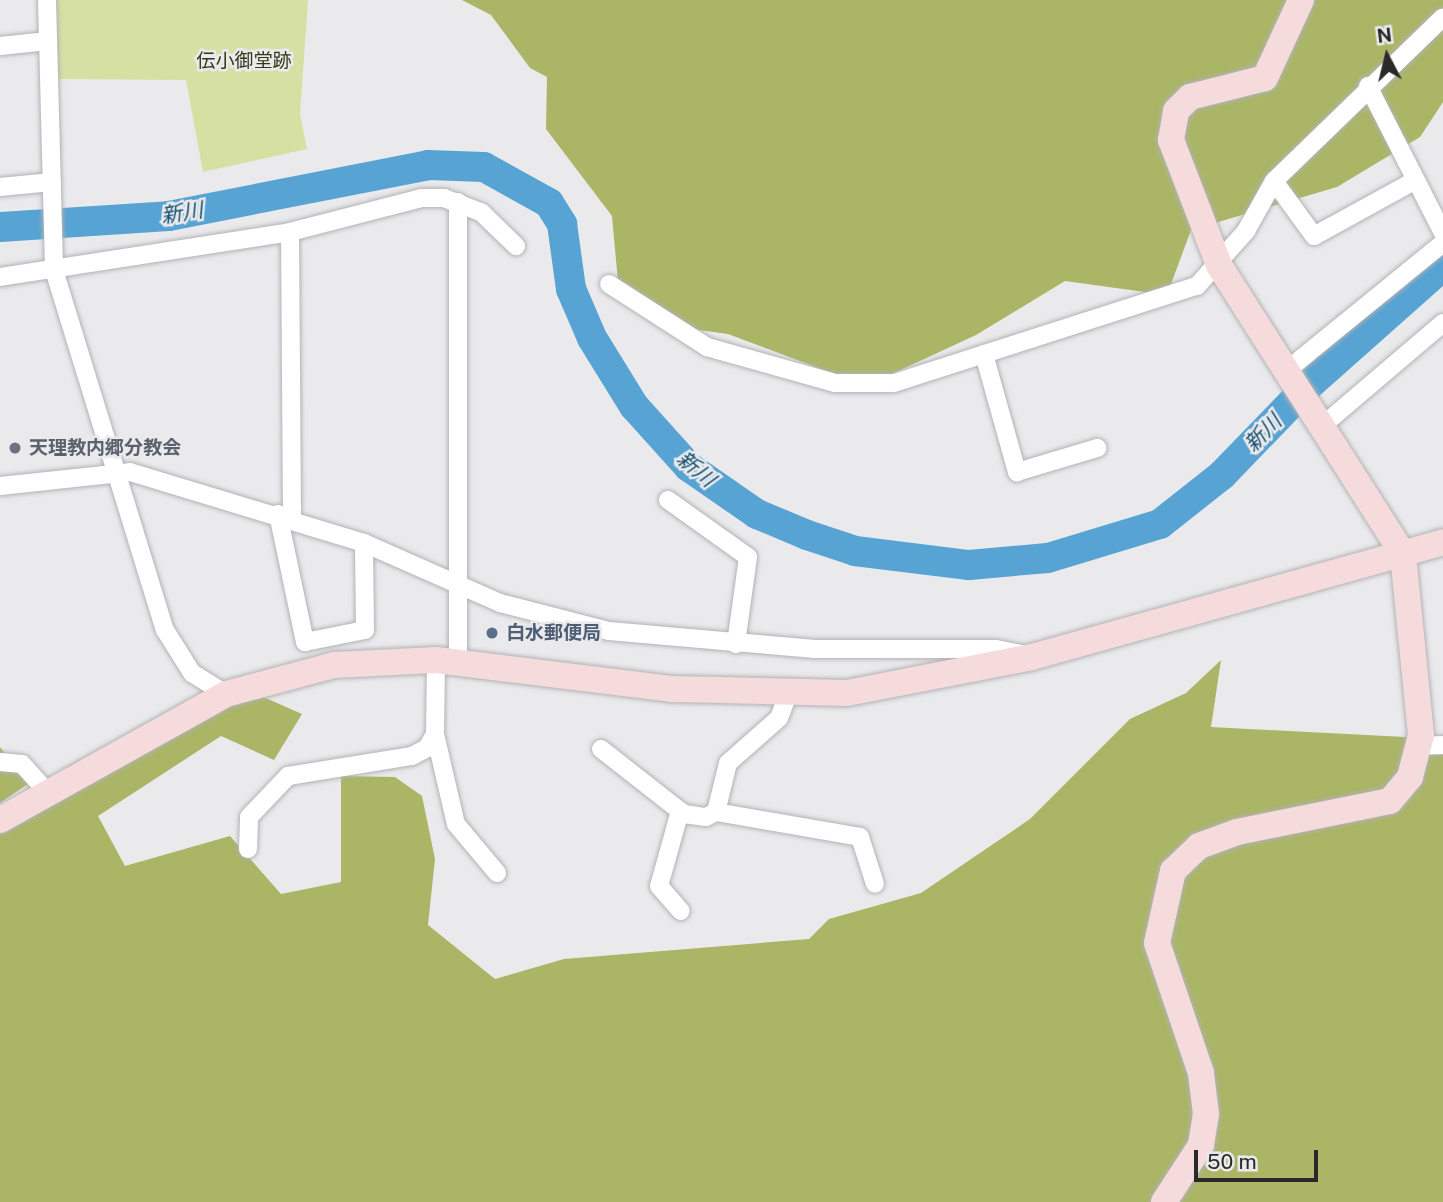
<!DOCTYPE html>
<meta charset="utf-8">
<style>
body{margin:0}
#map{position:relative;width:1443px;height:1202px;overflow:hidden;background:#eaeaed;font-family:"Public Sans","Noto Sans JP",sans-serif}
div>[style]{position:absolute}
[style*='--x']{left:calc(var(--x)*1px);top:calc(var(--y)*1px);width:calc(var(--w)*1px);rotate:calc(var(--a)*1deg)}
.green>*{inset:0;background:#d6e0a3}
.forest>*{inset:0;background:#aab565}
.river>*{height:30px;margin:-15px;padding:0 15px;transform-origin:15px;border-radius:15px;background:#56a3d4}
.roads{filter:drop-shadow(0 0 2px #b2b3b5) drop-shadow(0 0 2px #b2b3b5)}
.street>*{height:18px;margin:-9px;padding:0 9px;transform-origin:9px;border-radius:9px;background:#fff}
.secondary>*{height:26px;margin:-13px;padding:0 13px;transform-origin:13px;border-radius:13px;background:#f5dbdb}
.dots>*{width:19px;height:19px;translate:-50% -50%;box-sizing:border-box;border:4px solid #eaeaed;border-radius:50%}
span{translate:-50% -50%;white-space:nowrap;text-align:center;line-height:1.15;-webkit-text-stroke:5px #eaeaed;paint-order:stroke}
.park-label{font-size:19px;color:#333715}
.worship-label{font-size:19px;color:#5b616d;font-weight:700}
.left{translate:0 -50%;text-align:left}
.service-label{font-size:19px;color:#4e5e75;font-weight:700}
.water-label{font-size:21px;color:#134f70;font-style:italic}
.north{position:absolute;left:1352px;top:21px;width:70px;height:70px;-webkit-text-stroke:5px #eaeaed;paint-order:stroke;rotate:353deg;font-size:19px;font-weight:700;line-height:28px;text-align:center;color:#29292a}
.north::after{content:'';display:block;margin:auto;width:24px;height:32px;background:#29292a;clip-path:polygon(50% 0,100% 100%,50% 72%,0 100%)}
.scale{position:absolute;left:1194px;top:1150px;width:124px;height:32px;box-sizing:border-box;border:4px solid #29292a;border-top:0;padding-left:9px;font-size:21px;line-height:24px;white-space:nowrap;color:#29292a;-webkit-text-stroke:5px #eaeaed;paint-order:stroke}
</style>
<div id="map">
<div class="green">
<i style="clip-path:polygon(53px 0,308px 0,300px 114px,307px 149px,203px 172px,186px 80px,55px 79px)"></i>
</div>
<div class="forest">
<i style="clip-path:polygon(462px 0,1443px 0,1443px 102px,1420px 137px,1337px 187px,1191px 230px,1167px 295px,1065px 281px,976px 335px,866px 386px,728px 334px,670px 326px,619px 293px,612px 216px,546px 129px,547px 77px,530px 68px,491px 15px)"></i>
<i style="clip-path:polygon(1221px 660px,1211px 727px,1443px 739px,1443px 1202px,0 1202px,0 824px,69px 766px,196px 701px,261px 696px,302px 714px,274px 760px,221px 736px,98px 816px,125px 866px,230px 836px,281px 894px,341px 882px,341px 776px,395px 777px,422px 796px,435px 859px,428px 925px,495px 979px,564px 959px,809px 939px,829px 919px,921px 893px,1030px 819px,1130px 719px,1186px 693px)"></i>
<i style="clip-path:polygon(0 747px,28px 784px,0 803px)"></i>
</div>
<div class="river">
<i style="--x:0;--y:227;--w:169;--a:-3.7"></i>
<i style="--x:169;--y:216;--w:264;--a:-11.1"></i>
<i style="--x:428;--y:165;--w:56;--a:2"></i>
<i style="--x:484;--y:167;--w:74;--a:29"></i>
<i style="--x:549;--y:203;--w:25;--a:58"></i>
<i style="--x:562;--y:224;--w:66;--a:82.1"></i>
<i style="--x:571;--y:289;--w:53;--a:66.8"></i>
<i style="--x:592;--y:338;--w:80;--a:58.3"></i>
<i style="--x:634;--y:406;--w:82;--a:48"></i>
<i style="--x:689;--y:467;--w:83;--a:34.7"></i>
<i style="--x:757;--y:514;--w:54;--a:22.8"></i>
<i style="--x:807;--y:535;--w:51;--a:18.4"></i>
<i style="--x:855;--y:551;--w:115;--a:7"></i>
<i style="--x:969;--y:565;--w:79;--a:-5.1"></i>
<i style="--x:1048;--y:558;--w:117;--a:-16.9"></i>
<i style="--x:1160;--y:524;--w:79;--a:-38.3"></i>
<i style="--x:1222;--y:475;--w:127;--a:-46"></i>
<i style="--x:1310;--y:384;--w:178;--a:-41.6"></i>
</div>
<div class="roads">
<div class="street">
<i style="--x:47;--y:0;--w:270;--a:88.5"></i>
<i style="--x:54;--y:270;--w:377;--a:72.9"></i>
<i style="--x:165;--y:630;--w:51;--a:57.9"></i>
<i style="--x:192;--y:673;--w:40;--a:32"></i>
<i style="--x:0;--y:46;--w:48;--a:-5.9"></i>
<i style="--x:1368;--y:86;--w:165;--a:63"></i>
<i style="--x:1274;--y:181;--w:68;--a:54"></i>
<i style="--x:1314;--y:236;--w:116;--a:-28.8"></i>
<i style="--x:0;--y:187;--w:52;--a:-5.5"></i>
<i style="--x:458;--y:202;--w:460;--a:90"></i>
<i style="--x:290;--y:232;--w:286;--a:89.6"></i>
<i style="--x:0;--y:277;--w:293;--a:-8.8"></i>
<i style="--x:290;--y:232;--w:135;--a:-14.5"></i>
<i style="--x:421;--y:198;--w:23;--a:0"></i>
<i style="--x:444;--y:198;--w:40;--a:21"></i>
<i style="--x:481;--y:212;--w:49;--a:44.2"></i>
<i style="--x:609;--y:284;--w:117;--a:32.7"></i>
<i style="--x:707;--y:347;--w:133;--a:15.7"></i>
<i style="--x:835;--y:383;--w:59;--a:0"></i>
<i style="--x:894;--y:383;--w:318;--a:-17.8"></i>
<i style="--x:1197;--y:286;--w:74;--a:-48.3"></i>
<i style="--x:1246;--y:231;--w:57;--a:-60.8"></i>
<i style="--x:1274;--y:181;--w:235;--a:-44.1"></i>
<i style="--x:984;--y:354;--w:123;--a:74.4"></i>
<i style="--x:1017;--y:472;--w:84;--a:-16.7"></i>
<i style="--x:1286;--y:371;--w:203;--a:-39.2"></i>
<i style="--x:1322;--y:426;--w:159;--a:-40.4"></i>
<i style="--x:0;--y:486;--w:131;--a:-6.1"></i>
<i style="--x:130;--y:472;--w:245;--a:16.9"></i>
<i style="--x:364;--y:543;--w:149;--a:23.8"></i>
<i style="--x:500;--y:603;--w:113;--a:14.4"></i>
<i style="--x:609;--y:631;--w:207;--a:5"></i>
<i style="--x:815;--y:649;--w:181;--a:0"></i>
<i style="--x:996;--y:649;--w:26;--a:11"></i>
<i style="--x:668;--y:500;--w:98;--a:35.5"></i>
<i style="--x:748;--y:557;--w:88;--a:97.9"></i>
<i style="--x:278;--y:514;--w:131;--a:78.1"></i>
<i style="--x:305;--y:642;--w:61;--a:-11.3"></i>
<i style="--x:365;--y:630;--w:87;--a:-90.7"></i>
<i style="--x:435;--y:734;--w:92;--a:76.9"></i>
<i style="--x:456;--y:824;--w:64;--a:50.1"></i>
<i style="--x:1418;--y:746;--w:25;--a:-2"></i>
<i style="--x:601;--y:749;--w:105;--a:38.1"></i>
<i style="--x:684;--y:814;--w:22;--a:8"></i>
<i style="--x:706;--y:817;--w:11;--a:-27"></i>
<i style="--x:716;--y:812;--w:50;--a:-76.2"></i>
<i style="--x:728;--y:763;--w:68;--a:-41.4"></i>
<i style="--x:779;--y:718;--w:22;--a:-69"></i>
<i style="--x:0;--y:762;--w:22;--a:5"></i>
<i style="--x:22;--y:764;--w:36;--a:48"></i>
<i style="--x:680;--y:811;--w:78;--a:105.6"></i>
<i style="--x:659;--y:886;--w:33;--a:49"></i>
<i style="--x:716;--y:812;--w:146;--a:9.8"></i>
<i style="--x:860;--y:837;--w:49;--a:72.3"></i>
<i style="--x:248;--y:849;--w:32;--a:-88"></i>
<i style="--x:249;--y:817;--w:57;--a:-46.4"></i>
<i style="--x:288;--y:776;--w:126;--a:-9.2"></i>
<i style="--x:412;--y:756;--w:17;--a:-28"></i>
<i style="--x:427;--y:748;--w:16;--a:-60"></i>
<i style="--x:435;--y:734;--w:74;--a:-89.2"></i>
</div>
<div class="secondary">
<i style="--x:0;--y:820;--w:259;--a:-29.1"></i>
<i style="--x:226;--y:694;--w:112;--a:-15"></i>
<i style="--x:334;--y:665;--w:102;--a:-2.8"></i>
<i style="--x:436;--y:660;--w:239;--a:7"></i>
<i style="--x:673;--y:689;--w:174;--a:1.3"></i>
<i style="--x:847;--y:693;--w:188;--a:-11"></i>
<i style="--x:1032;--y:657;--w:427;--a:-15.6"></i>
<i style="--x:1164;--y:1202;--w:68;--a:-57"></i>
<i style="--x:1201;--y:1145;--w:31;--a:-81"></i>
<i style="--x:1206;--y:1114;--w:41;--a:-97"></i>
<i style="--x:1201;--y:1073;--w:137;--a:-108.7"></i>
<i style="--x:1157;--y:943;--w:74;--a:-77.5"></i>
<i style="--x:1173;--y:871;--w:36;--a:-44"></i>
<i style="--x:1199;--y:846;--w:40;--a:-20.2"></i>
<i style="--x:1237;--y:832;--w:156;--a:-11.5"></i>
<i style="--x:1390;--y:801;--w:31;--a:-50"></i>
<i style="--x:1410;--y:777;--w:43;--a:-75.3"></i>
<i style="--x:1421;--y:735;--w:182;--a:-95.7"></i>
<i style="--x:1403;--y:554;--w:343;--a:-122.5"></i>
<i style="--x:1219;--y:265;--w:134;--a:-111"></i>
<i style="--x:1171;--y:140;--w:29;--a:-80"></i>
<i style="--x:1176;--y:111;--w:20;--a:-45"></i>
<i style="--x:1190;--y:97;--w:77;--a:-14.2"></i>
<i style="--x:1265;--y:78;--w:86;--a:-65.2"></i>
</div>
</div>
<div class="dots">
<i style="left:15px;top:448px;background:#6b7280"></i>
<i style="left:492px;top:633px;background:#5c6f8a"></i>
</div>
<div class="park-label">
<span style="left:244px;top:61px">伝小御堂跡</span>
</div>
<div class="worship-label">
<span class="left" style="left:29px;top:448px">天理教内郷分教会</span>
</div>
<div class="service-label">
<span class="left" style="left:506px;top:633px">白水郵便局</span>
</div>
<div class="water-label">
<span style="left:182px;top:213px;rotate:-9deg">新川</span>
<span style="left:1263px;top:433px;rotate:-46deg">新川</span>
<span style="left:696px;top:469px;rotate:40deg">新川</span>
</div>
<div class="north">N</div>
<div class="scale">50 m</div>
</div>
